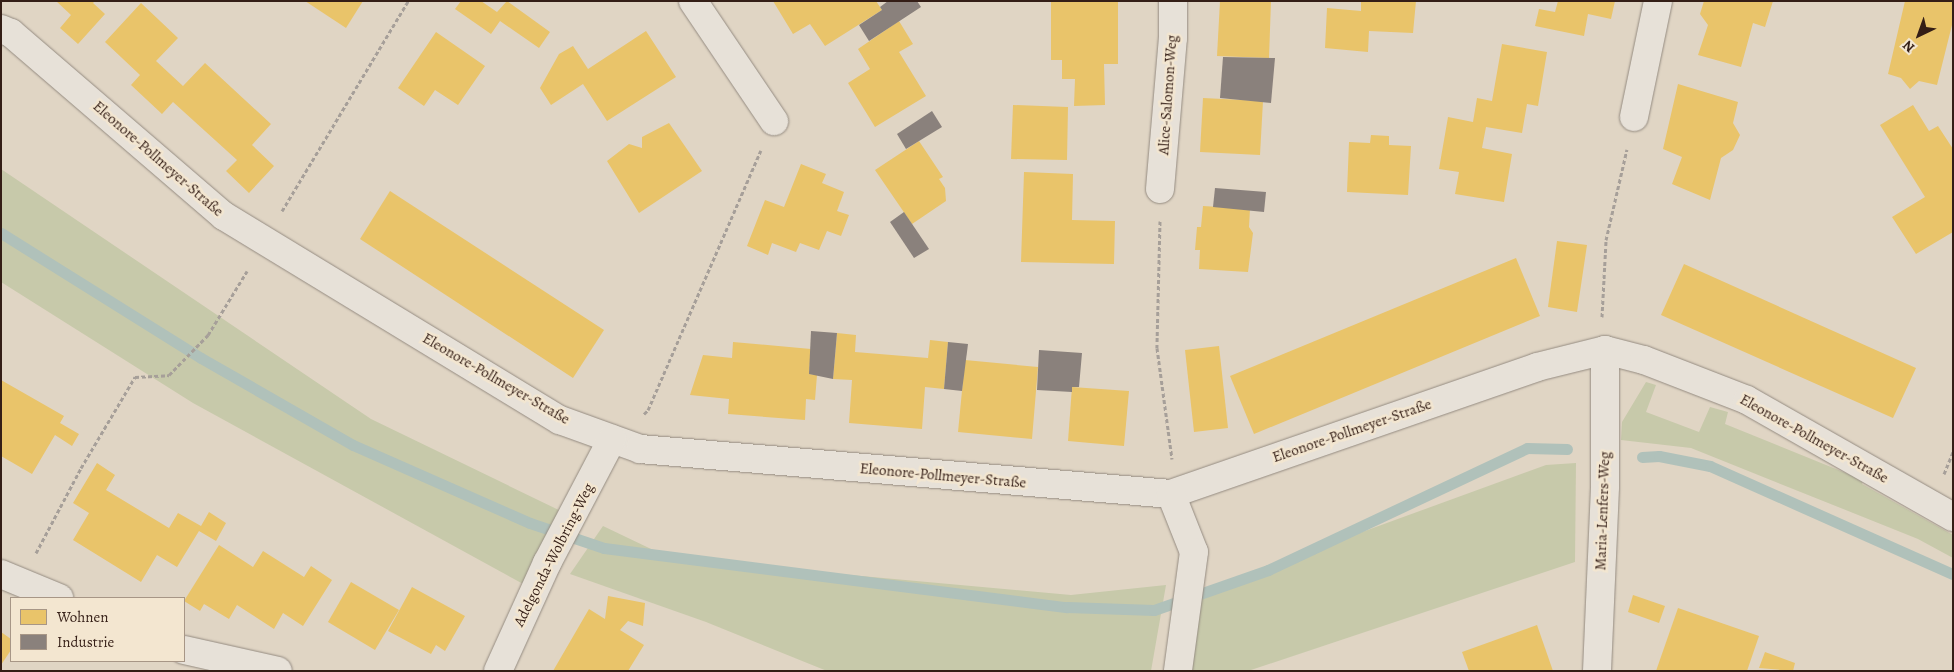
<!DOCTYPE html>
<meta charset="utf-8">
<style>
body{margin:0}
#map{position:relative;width:1954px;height:672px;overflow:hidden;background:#e0d5c4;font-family:Alegreya,serif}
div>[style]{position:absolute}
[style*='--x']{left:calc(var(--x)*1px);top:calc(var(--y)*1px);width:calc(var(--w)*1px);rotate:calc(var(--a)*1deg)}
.green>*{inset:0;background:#c7c9aa}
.homes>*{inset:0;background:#e9c46a}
.industry>*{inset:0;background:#8a817c}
.stream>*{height:11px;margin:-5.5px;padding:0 5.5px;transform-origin:5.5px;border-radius:5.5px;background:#b0c1ba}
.path>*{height:3px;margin-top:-1.5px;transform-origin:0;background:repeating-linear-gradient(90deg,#a69f99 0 4px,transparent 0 6.5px)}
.roads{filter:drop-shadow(0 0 1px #948b81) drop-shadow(0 0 1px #948b81)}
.street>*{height:28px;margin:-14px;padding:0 14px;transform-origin:14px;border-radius:14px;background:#e7e1d8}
span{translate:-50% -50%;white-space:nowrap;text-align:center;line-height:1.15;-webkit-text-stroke:5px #f3e6d0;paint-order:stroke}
.street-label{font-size:15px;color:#341e16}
.frame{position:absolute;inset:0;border:2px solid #341e16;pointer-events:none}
.legend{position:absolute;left:10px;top:597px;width:175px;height:65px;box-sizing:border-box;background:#f3e6d0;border:1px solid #a79686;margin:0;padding:6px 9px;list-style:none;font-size:15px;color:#341e16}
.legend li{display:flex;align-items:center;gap:10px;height:25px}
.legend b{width:25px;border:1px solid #a79686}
.north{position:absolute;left:1894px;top:10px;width:50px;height:50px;-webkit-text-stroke:4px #f3e6d0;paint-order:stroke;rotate:222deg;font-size:14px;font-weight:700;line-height:20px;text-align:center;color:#341e16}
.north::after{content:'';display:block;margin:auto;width:18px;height:22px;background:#341e16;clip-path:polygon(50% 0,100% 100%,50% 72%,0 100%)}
</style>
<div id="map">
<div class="green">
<i style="clip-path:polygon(1px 169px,371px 419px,567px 514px,525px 585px,193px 403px,1px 282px)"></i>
<i style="clip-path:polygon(1646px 382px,1656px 385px,1646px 412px,1699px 432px,1710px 407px,1728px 412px,1725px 424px,1863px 480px,1862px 484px,1953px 535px,1953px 558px,1918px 539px,1691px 448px,1621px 440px,1622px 422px)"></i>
<i style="clip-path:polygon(1576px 463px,1575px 562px,1248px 671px,1190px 671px,1203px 590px,1546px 465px)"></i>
<i style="clip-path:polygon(603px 526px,672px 559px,1071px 595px,1166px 585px,1151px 671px,827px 671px,706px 622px,570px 574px)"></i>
</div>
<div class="homes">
<i style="clip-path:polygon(56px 1px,95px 1px,93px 3px,105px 14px,78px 44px,60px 28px,71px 15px)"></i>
<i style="clip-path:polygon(305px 1px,363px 1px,346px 28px)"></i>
<i style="clip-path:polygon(461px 1px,481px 1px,497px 12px,507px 1px,550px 32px,539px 48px,500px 21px,491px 34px,455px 9px)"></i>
<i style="clip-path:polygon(773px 1px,876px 1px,882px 10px,825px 46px,810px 24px,793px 34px)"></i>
<i style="clip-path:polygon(1051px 1px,1118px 1px,1118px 64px,1104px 64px,1105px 105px,1074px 106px,1075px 79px,1062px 79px,1062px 60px,1051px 60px)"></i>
<i style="clip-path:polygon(1220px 1px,1271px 1px,1269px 58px,1217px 56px)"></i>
<i style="clip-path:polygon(1361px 1px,1416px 1px,1413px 33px,1369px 31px,1368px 52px,1325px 48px,1327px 8px,1361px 11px)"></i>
<i style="clip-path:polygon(1558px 1px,1615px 1px,1611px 19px,1588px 14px,1584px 36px,1535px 26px,1539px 9px,1555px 12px)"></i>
<i style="clip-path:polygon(1704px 1px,1773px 1px,1765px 27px,1753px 23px,1741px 67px,1698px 55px,1708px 25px,1700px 14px)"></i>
<i style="clip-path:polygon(1905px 1px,1953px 1px,1953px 21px,1937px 85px,1919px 81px,1910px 89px,1901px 78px,1888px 74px)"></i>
<i style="clip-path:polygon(141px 3px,178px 38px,156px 61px,183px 86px,205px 63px,271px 124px,252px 145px,274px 166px,249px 193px,226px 171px,237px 160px,173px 102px,162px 114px,131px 85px,140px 75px,105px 42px)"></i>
<i style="clip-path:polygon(899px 21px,913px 44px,899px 52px,926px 96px,875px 127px,848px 83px,870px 69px,858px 49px)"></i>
<i style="clip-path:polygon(646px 31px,676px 77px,607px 121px,583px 84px,551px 105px,540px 88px,559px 54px,573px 46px,588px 69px)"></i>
<i style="clip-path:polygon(436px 32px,485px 66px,458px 105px,435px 90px,424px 106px,398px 88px)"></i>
<i style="clip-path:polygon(1502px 44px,1547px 52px,1538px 106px,1527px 104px,1522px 133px,1486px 127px,1482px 148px,1512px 154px,1504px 202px,1455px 194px,1459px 172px,1439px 169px,1448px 117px,1473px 122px,1477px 98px,1492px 101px)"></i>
<i style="clip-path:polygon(1678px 84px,1738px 102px,1733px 123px,1740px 135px,1733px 150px,1721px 158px,1710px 200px,1672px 184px,1682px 157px,1663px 149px)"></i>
<i style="clip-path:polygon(1203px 98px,1263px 101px,1260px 155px,1200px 152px)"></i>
<i style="clip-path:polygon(1013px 105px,1068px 107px,1067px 160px,1011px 159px)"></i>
<i style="clip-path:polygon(1913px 105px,1929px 131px,1938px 126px,1953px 149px,1953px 232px,1916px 254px,1892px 217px,1925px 197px,1880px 125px)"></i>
<i style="clip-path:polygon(669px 123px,702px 171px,639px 213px,607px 161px,629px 144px,642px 148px,642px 137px)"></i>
<i style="clip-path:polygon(1371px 135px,1389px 136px,1389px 145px,1411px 146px,1408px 195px,1347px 192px,1349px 142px,1370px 143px)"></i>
<i style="clip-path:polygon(919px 141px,943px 177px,939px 179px,945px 188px,946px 201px,912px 224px,875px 170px)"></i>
<i style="clip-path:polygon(801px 164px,826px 174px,822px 183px,844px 192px,837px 211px,849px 215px,841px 236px,827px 231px,819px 250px,800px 243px,796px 252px,772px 243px,768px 255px,747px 246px,765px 200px,784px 207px)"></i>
<i style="clip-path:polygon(1024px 172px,1073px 174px,1072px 220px,1115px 221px,1114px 264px,1021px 262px)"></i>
<i style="clip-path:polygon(390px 191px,604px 330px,573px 378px,360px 239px)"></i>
<i style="clip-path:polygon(1203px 206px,1250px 209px,1249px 227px,1253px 233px,1248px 272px,1199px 269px,1200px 250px,1195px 250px,1197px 227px,1201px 227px)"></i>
<i style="clip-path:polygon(1557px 241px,1587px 245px,1577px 312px,1548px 307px)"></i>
<i style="clip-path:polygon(1516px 258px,1540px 316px,1254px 434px,1230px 376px)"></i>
<i style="clip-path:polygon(1684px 264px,1916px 368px,1893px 418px,1661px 315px)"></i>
<i style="clip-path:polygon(837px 333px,856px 335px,855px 352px,928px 358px,930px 340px,948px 342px,944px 389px,925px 387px,922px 429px,849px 423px,852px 380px,833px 379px)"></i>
<i style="clip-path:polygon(733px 342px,811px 349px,809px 374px,817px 375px,815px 400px,806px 399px,805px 420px,728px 414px,729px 399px,690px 395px,703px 355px,732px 358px)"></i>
<i style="clip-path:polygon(1219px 346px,1228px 428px,1194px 432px,1185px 350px)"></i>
<i style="clip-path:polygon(965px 360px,1038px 367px,1032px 439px,958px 432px)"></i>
<i style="clip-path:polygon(1px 380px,64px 416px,60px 423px,79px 434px,72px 446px,55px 435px,32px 474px,1px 456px)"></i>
<i style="clip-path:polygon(1072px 387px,1129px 391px,1124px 446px,1068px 441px)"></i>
<i style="clip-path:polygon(97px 463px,115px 475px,106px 490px,169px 528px,178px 513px,201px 526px,209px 512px,226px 523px,216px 541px,199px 531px,177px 567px,157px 555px,141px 582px,73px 540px,89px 513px,73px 503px)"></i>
<i style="clip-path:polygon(219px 545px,253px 567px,263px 551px,304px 577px,311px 566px,332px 580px,303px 626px,283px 613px,274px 629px,237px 605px,229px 619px,204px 604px,200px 611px,184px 601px)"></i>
<i style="clip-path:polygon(351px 582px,399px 610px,375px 650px,328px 622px)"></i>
<i style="clip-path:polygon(412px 587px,465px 616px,445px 651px,436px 645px,431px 654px,388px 631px)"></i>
<i style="clip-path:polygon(1633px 595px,1665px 606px,1659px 623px,1628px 612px)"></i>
<i style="clip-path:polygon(608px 596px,645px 603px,643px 626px,628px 621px,620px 630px,644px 645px,628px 671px,553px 671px,589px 609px,605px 619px)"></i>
<i style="clip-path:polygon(1678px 608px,1759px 636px,1747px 671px,1656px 671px)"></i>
<i style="clip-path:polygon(1537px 625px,1553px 671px,1469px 671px,1462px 652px)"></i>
<i style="clip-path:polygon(1px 632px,11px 639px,11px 650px,1px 665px)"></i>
<i style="clip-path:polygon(1765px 652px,1795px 663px,1793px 671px,1759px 668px)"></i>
</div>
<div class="industry">
<i style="clip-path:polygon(888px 1px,917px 1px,921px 7px,869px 41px,859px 25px,882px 10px,880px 7px)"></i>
<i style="clip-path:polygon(1223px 57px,1275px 58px,1271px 103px,1220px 98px)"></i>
<i style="clip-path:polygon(932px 111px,942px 127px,906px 149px,897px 134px)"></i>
<i style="clip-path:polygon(1215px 188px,1266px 192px,1264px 212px,1213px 207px)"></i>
<i style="clip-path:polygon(904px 212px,929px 249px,914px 258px,890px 222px)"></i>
<i style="clip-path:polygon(811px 331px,837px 333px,833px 379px,809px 374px)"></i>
<i style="clip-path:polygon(948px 342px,968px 344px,962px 391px,944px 389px)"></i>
<i style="clip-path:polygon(1039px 350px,1082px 353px,1079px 387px,1072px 387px,1072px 392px,1037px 390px)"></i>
</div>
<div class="stream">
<i style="--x:1;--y:233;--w:236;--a:32"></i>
<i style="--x:201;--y:358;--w:175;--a:29.8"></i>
<i style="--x:353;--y:445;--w:193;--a:23.8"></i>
<i style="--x:530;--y:523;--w:78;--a:18.7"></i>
<i style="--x:604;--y:548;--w:467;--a:7.3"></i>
<i style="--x:1067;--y:607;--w:87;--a:2"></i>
<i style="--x:1154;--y:610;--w:121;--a:-19.3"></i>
<i style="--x:1268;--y:570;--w:286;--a:-25.2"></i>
<i style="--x:1527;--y:448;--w:40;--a:1.4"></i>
<i style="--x:1642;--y:457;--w:17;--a:-3"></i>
<i style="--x:1659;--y:456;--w:52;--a:11.1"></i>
<i style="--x:1710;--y:466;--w:266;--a:24"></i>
</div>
<div class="path">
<i style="--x:282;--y:211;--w:245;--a:-59"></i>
<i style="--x:1160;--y:221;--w:127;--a:91.4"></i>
<i style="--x:1157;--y:348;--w:112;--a:82.3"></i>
<i style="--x:1602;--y:317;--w:77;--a:-87"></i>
<i style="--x:1606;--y:240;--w:93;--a:-77"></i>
<i style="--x:644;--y:414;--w:6;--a:-45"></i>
<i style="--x:648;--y:410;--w:283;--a:-66.5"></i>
<i style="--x:1944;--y:474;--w:24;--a:-68"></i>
<i style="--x:36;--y:553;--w:96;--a:-62.1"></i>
<i style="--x:81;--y:468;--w:106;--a:-59.3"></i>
<i style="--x:135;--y:377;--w:34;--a:-3"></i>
<i style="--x:169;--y:375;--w:56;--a:-45.7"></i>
<i style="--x:208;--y:335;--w:75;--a:-58.6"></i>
</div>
<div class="roads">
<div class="street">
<i style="--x:693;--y:1;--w:145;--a:56"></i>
<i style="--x:1;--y:29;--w:11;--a:22"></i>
<i style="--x:11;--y:33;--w:281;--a:40.7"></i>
<i style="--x:224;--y:216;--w:393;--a:31.3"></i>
<i style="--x:560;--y:420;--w:85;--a:19.9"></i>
<i style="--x:640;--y:449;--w:533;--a:4.84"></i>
<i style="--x:1171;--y:494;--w:387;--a:-19.1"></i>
<i style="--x:1537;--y:367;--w:70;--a:-14"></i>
<i style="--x:1605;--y:350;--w:40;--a:14.4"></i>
<i style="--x:1644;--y:360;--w:110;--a:21.2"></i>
<i style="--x:1747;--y:400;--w:237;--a:29.6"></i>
<i style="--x:1634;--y:117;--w:118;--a:-78.3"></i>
<i style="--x:1160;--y:189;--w:152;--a:-85.1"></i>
<i style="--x:1173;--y:38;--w:37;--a:-90"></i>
<i style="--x:1171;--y:494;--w:62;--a:68.4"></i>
<i style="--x:1194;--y:552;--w:120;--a:97.7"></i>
<i style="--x:1;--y:574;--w:63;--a:22.5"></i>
<i style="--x:184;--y:650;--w:96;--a:12.6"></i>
<i style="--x:498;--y:671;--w:119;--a:-65.6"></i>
<i style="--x:547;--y:563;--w:140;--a:-62.3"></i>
<i style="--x:1597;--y:671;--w:185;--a:-87.5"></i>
<i style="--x:1605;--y:486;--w:136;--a:-90"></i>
</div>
</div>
<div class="street-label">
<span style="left:1168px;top:95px;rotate:-86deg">Alice-Salomon-Weg</span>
<span style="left:158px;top:159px;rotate:41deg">Eleonore-Pollmeyer-Straße</span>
<span style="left:496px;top:379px;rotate:30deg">Eleonore-Pollmeyer-Straße</span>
<span style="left:1352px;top:431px;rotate:-19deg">Eleonore-Pollmeyer-Straße</span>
<span style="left:1814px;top:439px;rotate:29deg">Eleonore-Pollmeyer-Straße</span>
<span style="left:943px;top:476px;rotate:5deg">Eleonore-Pollmeyer-Straße</span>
<span style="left:1603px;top:511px;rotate:-88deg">Maria-Lenfers-Weg</span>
<span style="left:554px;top:555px;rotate:-63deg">Adelgonda-Wolbring-Weg</span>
</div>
<div class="frame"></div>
<ul class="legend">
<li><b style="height:14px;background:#e9c46a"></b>Wohnen</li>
<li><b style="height:14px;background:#8a817c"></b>Industrie</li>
</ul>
<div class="north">N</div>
</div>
